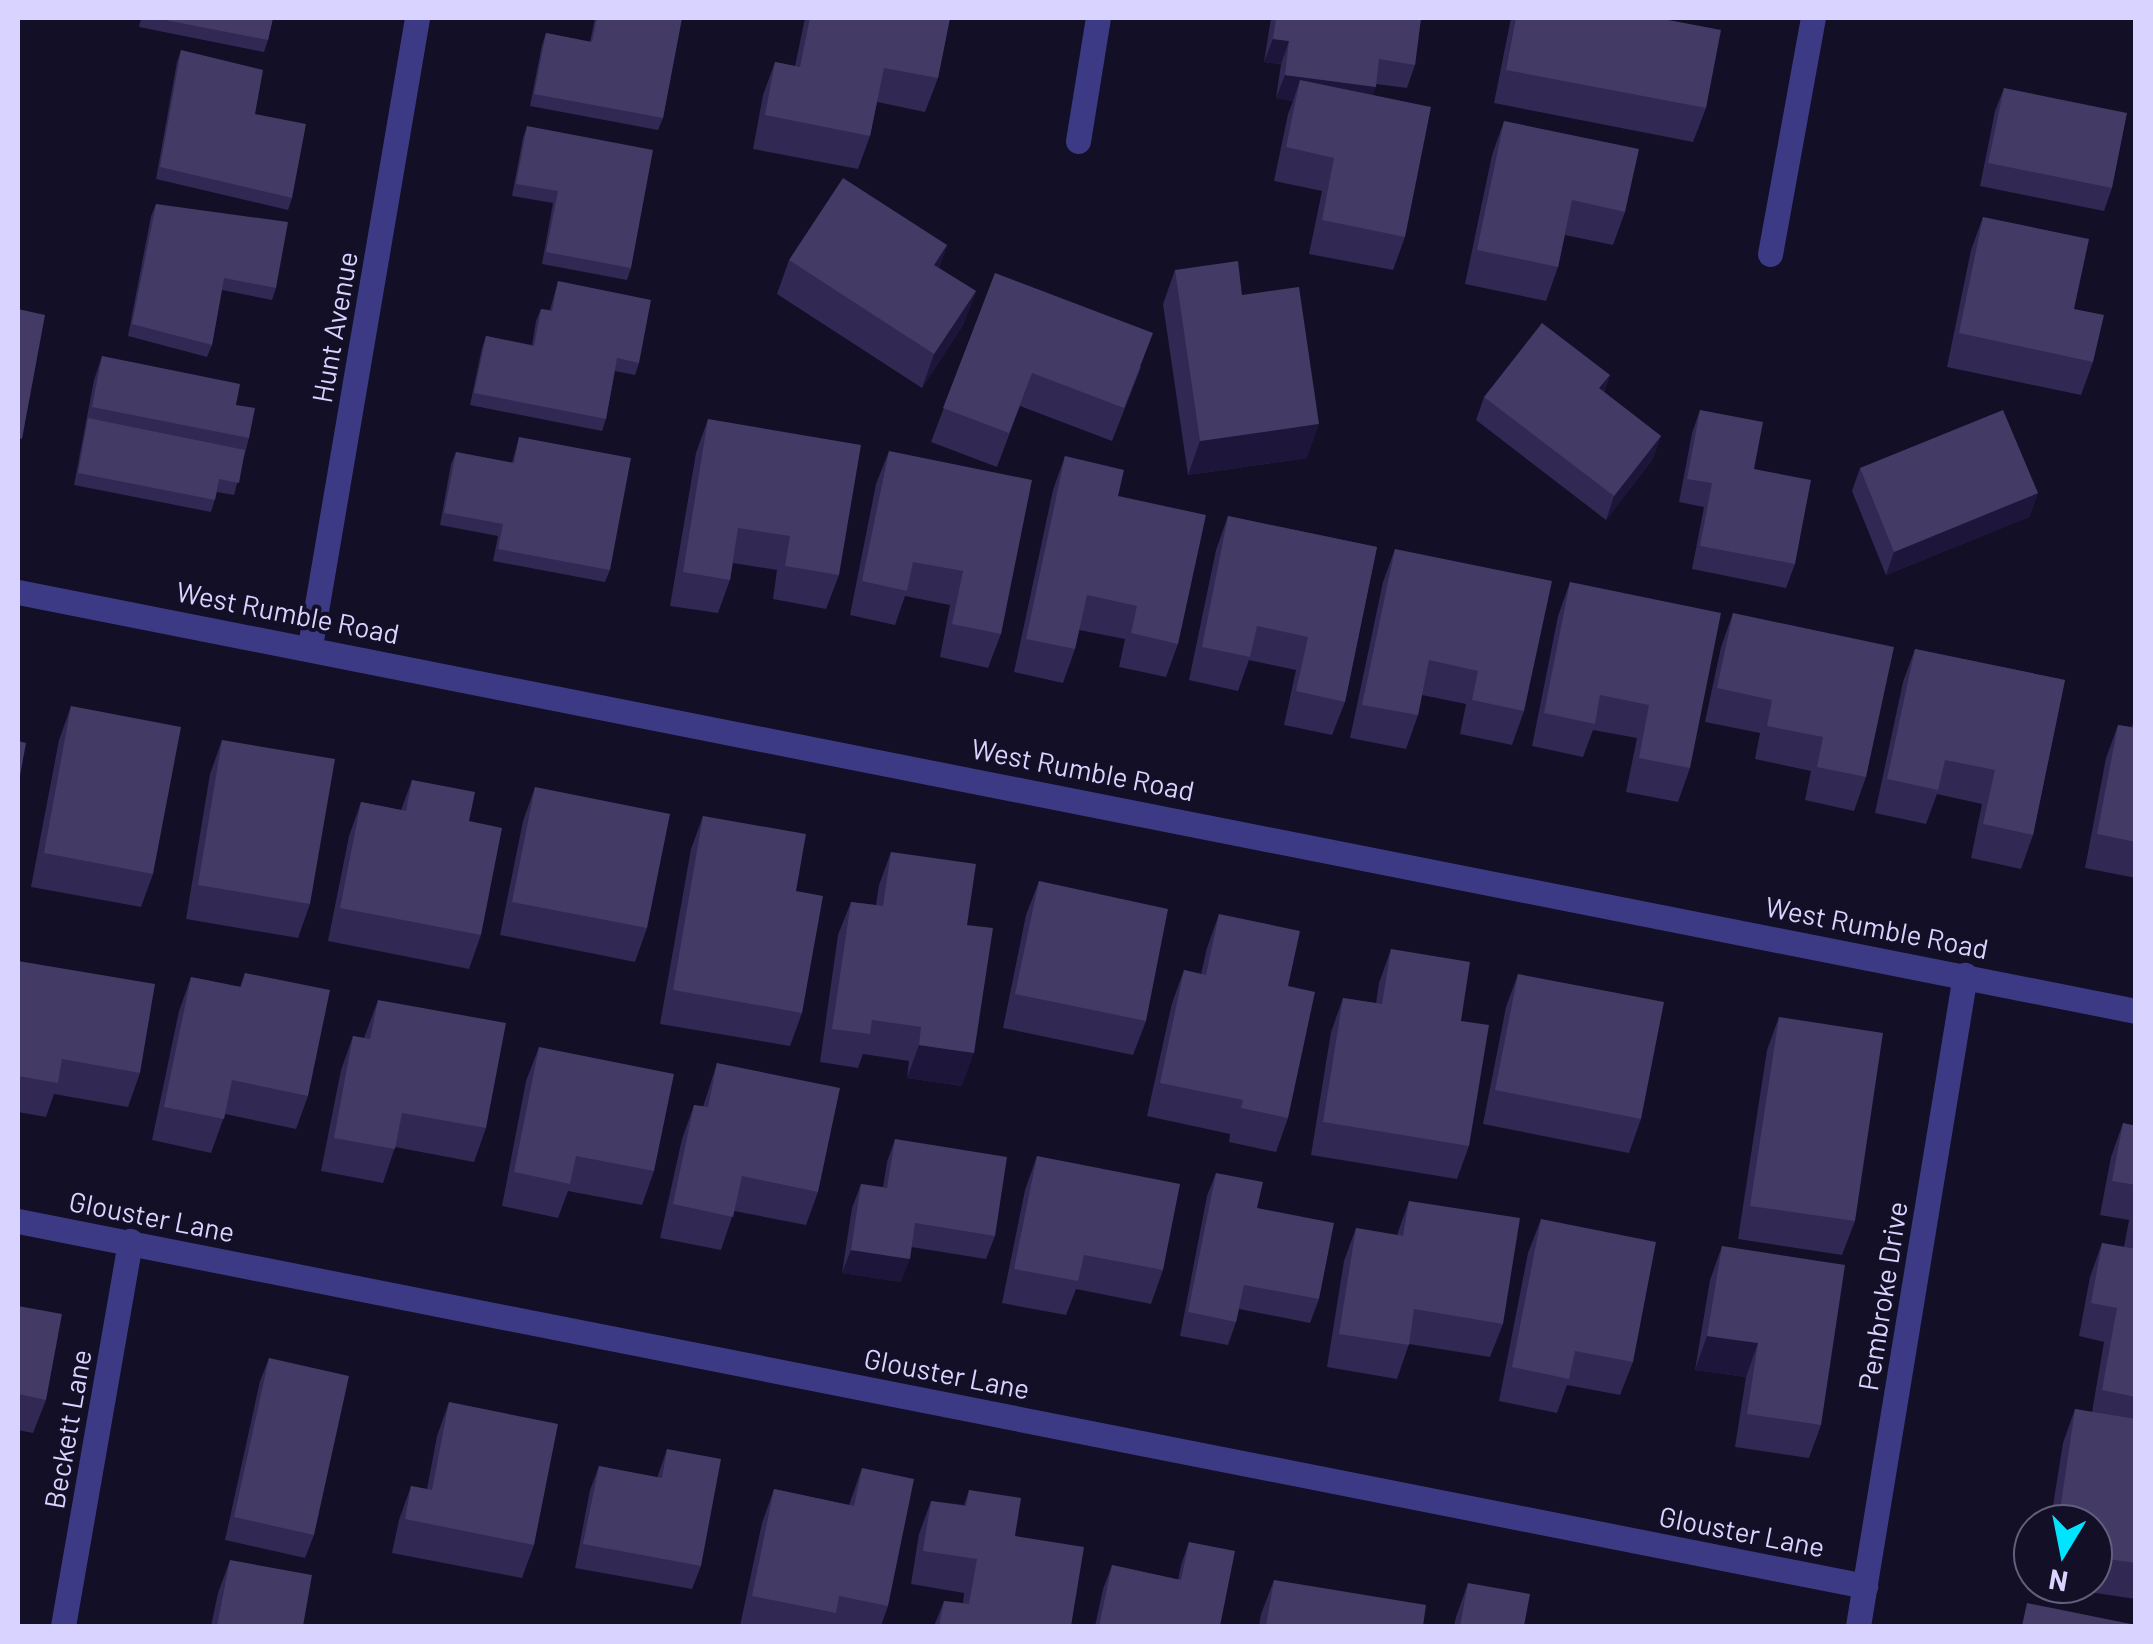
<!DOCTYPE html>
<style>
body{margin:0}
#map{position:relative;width:2153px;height:1644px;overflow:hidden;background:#130f26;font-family:Barlow,sans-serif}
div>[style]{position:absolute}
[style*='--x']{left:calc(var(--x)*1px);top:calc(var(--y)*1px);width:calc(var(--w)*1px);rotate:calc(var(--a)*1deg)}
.minor>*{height:25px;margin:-12.5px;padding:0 12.5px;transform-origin:12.5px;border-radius:12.5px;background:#3d3a85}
.tertiary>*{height:25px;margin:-12.5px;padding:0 12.5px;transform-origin:12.5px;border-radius:12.5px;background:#3d3a85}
.wall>*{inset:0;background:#312854}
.shaded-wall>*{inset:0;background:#1d163a}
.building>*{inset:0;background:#433a66}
span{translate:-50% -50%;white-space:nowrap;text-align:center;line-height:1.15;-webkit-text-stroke:8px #130f26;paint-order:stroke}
.street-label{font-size:28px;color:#d9d4ff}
.frame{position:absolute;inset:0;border:20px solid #d9d4ff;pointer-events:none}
.north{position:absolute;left:2013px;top:1504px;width:100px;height:100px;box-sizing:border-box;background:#130f26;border:2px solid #625e7d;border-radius:50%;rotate:190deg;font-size:28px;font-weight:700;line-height:40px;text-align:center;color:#d9d4ff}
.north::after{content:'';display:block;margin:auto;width:35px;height:45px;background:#00e5ff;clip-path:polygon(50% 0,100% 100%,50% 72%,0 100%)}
</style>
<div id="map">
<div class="minor">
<i style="--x:1078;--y:141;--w:125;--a:-80.8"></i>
<i style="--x:1770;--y:254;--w:240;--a:-79.7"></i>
<i style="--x:310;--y:646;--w:637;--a:-80.33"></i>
<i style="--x:18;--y:1221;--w:1883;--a:11.18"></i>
<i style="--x:63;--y:1626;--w:391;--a:-80.1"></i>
<i style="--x:1858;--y:1626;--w:660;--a:-80.67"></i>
</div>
<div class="tertiary">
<i style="--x:18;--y:592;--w:2159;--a:11.19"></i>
</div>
<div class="wall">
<i style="clip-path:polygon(141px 18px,273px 18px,268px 40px,264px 52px,139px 27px)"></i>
<i style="clip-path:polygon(595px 18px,682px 18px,663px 118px,658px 130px,530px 106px,542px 45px,546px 33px,590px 42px)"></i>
<i style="clip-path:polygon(805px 18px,950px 18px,938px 78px,925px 112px,877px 102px,870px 136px,858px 169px,753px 149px,763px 95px,775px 62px,795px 66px)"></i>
<i style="clip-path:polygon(1271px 18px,1421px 18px,1415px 65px,1407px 88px,1376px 84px,1373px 95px,1405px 237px,1393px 270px,1309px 254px,1322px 191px,1274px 181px,1288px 114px,1293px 101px,1276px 98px,1281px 64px,1264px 62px)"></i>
<i style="clip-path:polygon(1511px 18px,1658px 18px,1706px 108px,1693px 142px,1494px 103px)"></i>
<i style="clip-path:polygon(181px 50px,255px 114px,292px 198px,288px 210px,156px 179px,177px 62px)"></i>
<i style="clip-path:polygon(2004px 88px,2112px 188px,2104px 211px,1980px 186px,1995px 111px)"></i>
<i style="clip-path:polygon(1504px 121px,1625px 212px,1613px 245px,1565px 235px,1558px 267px,1546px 301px,1465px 284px,1492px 155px)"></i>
<i style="clip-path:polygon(527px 126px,631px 268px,627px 280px,542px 264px,553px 203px,512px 196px,523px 138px)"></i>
<i style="clip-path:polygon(156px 204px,276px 288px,272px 300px,222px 290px,212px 345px,207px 357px,128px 336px,151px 216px)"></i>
<i style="clip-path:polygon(1983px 217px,2093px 362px,2081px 395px,1947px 367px,1971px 250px)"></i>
<i style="clip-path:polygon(947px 245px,939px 268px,976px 291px,963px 325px,922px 388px,777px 294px,789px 260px)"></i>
<i style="clip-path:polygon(1175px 270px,1242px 295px,1307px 458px,1188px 475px,1163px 304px)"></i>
<i style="clip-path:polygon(995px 273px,1141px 367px,1112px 441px,1020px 406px,997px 467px,931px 442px)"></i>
<i style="clip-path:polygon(558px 281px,639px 363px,635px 375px,615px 371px,606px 419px,602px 431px,470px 405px,482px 348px,486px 336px,532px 345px,536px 321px,541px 309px,550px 310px)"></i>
<i style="clip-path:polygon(102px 356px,236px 405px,249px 438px,234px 495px,217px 492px,211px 512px,74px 485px,94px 380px)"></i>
<i style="clip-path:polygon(1610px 375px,1604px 392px,1661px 436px,1652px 460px,1606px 520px,1476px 420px,1484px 397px)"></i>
<i style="clip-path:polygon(1700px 410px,1754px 469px,1795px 564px,1786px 588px,1692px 569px,1704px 507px,1679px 502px,1692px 433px)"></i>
<i style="clip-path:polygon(708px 419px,839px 575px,826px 609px,773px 599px,777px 570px,733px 563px,730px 580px,718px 613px,670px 606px,696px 453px)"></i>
<i style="clip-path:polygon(519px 437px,610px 570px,605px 582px,493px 561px,498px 536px,440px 525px,451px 464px,456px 452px,512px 463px)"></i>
<i style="clip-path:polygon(889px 451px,1001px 634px,988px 668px,940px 657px,950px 605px,905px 596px,895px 625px,850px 615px,876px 484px)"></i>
<i style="clip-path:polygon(1065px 456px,1118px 496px,1178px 644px,1166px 677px,1119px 667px,1125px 639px,1079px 630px,1075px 649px,1063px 683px,1014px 672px,1053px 490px)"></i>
<i style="clip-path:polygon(1860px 468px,2038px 493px,2029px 517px,1886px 575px,1852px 491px)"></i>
<i style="clip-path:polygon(1228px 516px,1377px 547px,1345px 702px,1332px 735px,1284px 725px,1296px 670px,1249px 660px,1238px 691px,1189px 680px,1216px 550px)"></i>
<i style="clip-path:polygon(1395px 549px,1524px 711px,1512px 745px,1460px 734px,1466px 704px,1422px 695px,1418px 715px,1406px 749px,1350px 738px,1383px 582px)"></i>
<i style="clip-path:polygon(1570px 582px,1690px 768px,1678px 802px,1626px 792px,1637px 738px,1593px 730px,1583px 757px,1532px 746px,1558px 616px)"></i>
<i style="clip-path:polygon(1733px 613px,1866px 777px,1854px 811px,1805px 800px,1811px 771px,1755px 759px,1760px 733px,1705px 722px,1721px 647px)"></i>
<i style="clip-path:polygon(1915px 649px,2065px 680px,2033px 835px,2021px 869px,1971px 858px,1982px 804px,1937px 794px,1926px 824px,1875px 813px,1903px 682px)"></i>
<i style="clip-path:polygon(71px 706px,153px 874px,141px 907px,31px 887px,59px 740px)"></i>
<i style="clip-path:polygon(2136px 710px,2136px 878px,2085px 868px,2106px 758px,2118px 725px,2132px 727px)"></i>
<i style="clip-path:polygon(222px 740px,310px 904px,298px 938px,186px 919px,210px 774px)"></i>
<i style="clip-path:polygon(412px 780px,469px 821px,481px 935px,469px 969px,328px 941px,349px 836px,361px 802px,401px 810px)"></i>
<i style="clip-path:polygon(535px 787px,647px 928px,635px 962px,500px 935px,523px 821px)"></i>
<i style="clip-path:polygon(703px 816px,796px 891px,802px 1013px,790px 1046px,660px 1024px,691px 849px)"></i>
<i style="clip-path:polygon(891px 852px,967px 925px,962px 1086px,907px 1078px,909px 1061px,863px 1054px,858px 1068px,820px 1062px,838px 935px,851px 902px,876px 905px,879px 885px)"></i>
<i style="clip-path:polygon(1039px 881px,1146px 1021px,1133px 1055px,1003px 1028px,1026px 915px)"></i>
<i style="clip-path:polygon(1219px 914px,1288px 986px,1288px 1118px,1276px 1152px,1229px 1142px,1230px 1134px,1147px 1116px,1172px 1003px,1184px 970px,1201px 974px,1207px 948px)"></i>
<i style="clip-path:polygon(1391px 949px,1461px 1021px,1469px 1146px,1457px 1179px,1311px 1155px,1331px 1032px,1343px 998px,1376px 1003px,1379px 983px)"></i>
<i style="clip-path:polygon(18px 961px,140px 1073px,128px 1107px,54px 1094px,46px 1117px,18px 1112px)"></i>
<i style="clip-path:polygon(245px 973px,308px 1096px,296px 1129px,225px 1114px,211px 1153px,152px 1140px,179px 1011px,191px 977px,240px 987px)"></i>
<i style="clip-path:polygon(1518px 974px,1641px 1119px,1629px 1153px,1483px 1124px,1506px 1007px)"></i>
<i style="clip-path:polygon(378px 1000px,486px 1128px,474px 1162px,395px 1147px,383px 1183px,321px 1171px,341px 1070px,353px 1036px,364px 1038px)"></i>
<i style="clip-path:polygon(1779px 1017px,1855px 1221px,1842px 1255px,1738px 1239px,1767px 1050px)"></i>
<i style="clip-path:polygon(539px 1047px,654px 1171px,642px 1205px,568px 1191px,558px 1218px,502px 1206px,526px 1081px)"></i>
<i style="clip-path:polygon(717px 1063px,818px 1192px,806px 1225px,734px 1211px,721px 1250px,660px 1238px,682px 1139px,694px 1105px,703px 1107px)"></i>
<i style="clip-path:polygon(2123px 1123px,2136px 1126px,2136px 1599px,2041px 1585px,2093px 1584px,2093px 1524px,2050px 1524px,2063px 1443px,2075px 1409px,2092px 1412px,2104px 1342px,2079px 1336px,2090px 1277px,2102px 1243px,2124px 1247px,2129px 1220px,2100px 1215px,2111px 1157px)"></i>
<i style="clip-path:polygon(895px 1139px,995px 1236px,986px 1259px,911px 1247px,901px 1282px,842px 1273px,852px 1208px,861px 1184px,883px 1187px,887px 1162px)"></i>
<i style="clip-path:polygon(1037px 1156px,1163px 1270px,1151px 1304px,1076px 1289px,1066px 1315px,1002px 1303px,1025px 1190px)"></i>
<i style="clip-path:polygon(1216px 1173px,1257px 1208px,1319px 1299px,1310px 1323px,1239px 1309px,1236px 1322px,1228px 1345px,1180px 1336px,1207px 1196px)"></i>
<i style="clip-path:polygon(1409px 1201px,1503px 1324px,1490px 1357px,1409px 1344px,1397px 1379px,1327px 1367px,1344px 1261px,1356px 1228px,1397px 1235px)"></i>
<i style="clip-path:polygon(1541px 1219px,1633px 1362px,1620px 1395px,1567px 1385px,1557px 1413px,1499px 1401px,1528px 1253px)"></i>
<i style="clip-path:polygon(1722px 1246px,1821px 1425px,1809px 1458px,1735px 1447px,1746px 1377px,1695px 1370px,1710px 1280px)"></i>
<i style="clip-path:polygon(18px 1306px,46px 1400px,33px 1433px,18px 1430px)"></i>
<i style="clip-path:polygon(269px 1358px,314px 1535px,305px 1558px,225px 1540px,260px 1381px)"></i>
<i style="clip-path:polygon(449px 1402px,534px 1545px,522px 1578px,392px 1553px,399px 1520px,411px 1486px,427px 1489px,437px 1436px)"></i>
<i style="clip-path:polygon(667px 1449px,701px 1566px,692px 1589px,575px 1568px,590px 1490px,599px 1466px,657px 1478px)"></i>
<i style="clip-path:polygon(862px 1468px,888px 1606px,881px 1626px,740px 1626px,762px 1523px,774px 1489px,849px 1505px)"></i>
<i style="clip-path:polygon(969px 1490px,1015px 1536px,1071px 1626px,934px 1626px,944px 1601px,963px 1603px,964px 1593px,911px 1584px,919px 1534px,931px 1501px,964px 1505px)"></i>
<i style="clip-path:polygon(1189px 1542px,1220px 1626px,1095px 1626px,1103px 1589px,1112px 1565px,1178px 1580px,1181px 1565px)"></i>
<i style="clip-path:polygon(230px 1560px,303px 1626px,211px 1626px,218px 1593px)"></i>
<i style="clip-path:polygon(1274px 1580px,1423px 1626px,1259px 1626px,1261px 1614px)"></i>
<i style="clip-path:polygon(1468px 1583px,1524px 1626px,1454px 1626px,1456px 1617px)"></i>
</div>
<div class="shaded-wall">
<i style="clip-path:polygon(1273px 39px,1289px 41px,1281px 64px,1264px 62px)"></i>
<i style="clip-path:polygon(1285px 75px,1376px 87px,1367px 111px,1300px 80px,1293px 101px,1276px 98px)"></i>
<i style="clip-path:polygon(947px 245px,935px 279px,934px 265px)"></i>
<i style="clip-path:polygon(976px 291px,963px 325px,922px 388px,934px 354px)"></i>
<i style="clip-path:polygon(1610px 375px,1601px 398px,1599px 388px)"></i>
<i style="clip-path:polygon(1319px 424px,1307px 458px,1188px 475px,1200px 441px)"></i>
<i style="clip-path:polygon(1661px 436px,1652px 460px,1606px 520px,1614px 496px)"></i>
<i style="clip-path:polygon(2038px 493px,2029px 517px,1886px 575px,1894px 552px)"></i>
<i style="clip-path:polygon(919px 1045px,974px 1053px,962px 1086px,907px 1078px)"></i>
<i style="clip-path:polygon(851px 1250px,910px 1259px,901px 1282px,842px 1273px)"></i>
<i style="clip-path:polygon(1707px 1336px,1758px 1343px,1746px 1377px,1695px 1370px)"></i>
</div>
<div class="building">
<i style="clip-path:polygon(155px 18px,273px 18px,268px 40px)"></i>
<i style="clip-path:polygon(597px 18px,682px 18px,663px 118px,534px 94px,546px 33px,592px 42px)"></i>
<i style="clip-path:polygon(810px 18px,950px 18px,938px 78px,884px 68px,870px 136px,765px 115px,775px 62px,800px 67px)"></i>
<i style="clip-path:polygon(1276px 18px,1421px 18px,1415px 65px,1379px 59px,1376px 87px,1285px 75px,1289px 41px,1273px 39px)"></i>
<i style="clip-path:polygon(1516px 18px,1658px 18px,1721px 30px,1706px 108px,1506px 70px)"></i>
<i style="clip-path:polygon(181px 50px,263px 70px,255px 114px,306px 124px,292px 198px,160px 167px)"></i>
<i style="clip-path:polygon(1300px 80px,1431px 107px,1405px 237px,1322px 220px,1334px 158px,1286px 147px)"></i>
<i style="clip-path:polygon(2004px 88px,2127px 113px,2112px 188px,1988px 163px)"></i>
<i style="clip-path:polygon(1504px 121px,1639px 149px,1625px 212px,1572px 200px,1558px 267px,1477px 250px)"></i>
<i style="clip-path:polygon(527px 126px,653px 150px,631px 268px,546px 252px,558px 191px,516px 184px)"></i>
<i style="clip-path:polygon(843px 178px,947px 245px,934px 265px,976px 291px,934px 354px,789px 260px)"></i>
<i style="clip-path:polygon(156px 204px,288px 222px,276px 288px,224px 278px,212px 345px,132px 324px)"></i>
<i style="clip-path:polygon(1983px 217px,2089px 239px,2074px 309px,2104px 315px,2093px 362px,1959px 333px)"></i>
<i style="clip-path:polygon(1238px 261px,1242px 295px,1299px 287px,1319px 424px,1200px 441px,1175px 270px)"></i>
<i style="clip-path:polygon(995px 273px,1153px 333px,1124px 408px,1032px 373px,1009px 433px,943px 408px)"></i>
<i style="clip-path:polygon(558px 281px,651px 300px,639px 363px,617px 358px,606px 419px,474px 393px,486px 336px,534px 346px,541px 309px,552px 311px)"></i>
<i style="clip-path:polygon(18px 309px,45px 315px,22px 439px,18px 438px)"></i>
<i style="clip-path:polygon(1542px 323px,1610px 375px,1599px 388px,1661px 436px,1614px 496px,1484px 397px)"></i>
<i style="clip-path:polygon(102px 356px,240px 384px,236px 405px,255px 408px,249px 438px,92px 407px)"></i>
<i style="clip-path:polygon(1700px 410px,1763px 422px,1754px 469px,1811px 480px,1795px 564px,1700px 546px,1712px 483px,1687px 479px)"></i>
<i style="clip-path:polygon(2003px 410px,2038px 493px,1894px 552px,1860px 468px)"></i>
<i style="clip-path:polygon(88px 418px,245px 450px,239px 483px,219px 479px,215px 500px,78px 473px)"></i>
<i style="clip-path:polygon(708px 419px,861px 445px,839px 575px,785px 566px,790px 536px,738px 528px,730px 580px,683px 572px)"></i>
<i style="clip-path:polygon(519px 437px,631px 458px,610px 570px,498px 549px,503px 524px,444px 513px,456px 452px,514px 463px)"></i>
<i style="clip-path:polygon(889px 451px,1032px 480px,1001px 634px,952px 624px,963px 571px,913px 562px,907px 591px,862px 581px)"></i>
<i style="clip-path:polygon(1065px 456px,1124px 470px,1118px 496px,1206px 515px,1178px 644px,1131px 633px,1137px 606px,1087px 595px,1075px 649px,1026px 639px)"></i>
<i style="clip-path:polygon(1228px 516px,1377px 547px,1345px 702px,1296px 691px,1308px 637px,1257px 626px,1250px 657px,1202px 647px)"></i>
<i style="clip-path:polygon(1395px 549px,1552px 581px,1524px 711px,1472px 700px,1478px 671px,1429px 660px,1418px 715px,1362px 705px)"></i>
<i style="clip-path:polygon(1570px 582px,1721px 613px,1690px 768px,1639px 758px,1649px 705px,1600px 695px,1595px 724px,1544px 713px)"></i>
<i style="clip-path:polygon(1733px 613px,1894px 647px,1866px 777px,1817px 767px,1823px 737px,1767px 726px,1772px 700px,1717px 688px)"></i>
<i style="clip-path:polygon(1915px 649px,2065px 680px,2033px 835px,1983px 824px,1995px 770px,1945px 760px,1938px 790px,1887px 779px)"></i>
<i style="clip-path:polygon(71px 706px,181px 727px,153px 874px,44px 853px)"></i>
<i style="clip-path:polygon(2118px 725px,2136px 728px,2136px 842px,2097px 834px)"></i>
<i style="clip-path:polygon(222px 740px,335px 759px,310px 904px,198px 885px)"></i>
<i style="clip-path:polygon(18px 741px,26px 743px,18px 787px)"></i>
<i style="clip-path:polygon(412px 780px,475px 792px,469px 821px,502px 828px,481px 935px,340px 908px,361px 802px,406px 811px)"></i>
<i style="clip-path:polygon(535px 787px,670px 814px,647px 928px,512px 902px)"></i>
<i style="clip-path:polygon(703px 816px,806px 834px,796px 891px,823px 896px,802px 1013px,673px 990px)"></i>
<i style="clip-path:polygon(891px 852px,976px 864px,967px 925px,993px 928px,974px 1053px,919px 1045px,921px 1027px,872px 1020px,870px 1034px,832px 1029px,851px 902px,883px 906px)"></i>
<i style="clip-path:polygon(1039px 881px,1168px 909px,1146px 1021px,1015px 994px)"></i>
<i style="clip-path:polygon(1219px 914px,1300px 931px,1288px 986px,1315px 992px,1288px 1118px,1241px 1108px,1243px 1100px,1160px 1083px,1184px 970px,1206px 975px)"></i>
<i style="clip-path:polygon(1391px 949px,1470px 962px,1461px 1021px,1489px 1025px,1469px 1146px,1323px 1122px,1343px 998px,1382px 1004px)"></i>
<i style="clip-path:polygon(18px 961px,155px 984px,140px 1073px,62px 1059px,58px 1083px,18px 1076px)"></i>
<i style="clip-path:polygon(245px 973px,330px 990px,308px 1096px,232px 1080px,224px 1119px,164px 1107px,191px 977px,241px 987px)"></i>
<i style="clip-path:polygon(1518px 974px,1664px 1002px,1641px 1119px,1495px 1090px)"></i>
<i style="clip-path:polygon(378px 1000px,506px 1023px,486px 1128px,402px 1113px,395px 1149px,334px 1138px,353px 1036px,370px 1039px)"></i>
<i style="clip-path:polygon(1779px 1017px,1883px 1033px,1855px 1221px,1750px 1206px)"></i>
<i style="clip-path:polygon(539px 1047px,674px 1074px,654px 1171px,576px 1156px,570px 1184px,514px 1172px)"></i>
<i style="clip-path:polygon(717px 1063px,840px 1088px,818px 1192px,742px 1176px,733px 1217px,673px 1204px,694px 1105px,708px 1107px)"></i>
<i style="clip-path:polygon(2123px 1123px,2136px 1126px,2136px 1185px,2112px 1181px)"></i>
<i style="clip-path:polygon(895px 1139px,1007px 1157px,995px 1236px,915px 1223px,910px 1259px,851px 1250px,861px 1184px,887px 1188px)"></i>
<i style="clip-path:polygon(1037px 1156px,1180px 1184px,1163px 1270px,1084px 1255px,1078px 1281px,1014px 1269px)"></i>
<i style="clip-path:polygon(1216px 1173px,1263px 1182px,1257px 1208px,1334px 1223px,1319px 1299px,1244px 1285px,1236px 1322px,1188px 1312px)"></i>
<i style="clip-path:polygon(1409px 1201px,1520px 1218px,1503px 1324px,1414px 1309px,1409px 1345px,1339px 1334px,1356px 1228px,1403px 1236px)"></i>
<i style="clip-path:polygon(1541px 1219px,1656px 1242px,1633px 1362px,1575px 1351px,1569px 1379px,1512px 1367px)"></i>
<i style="clip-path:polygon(2102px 1243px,2136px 1249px,2136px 1397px,2102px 1390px,2117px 1308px,2091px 1303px)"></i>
<i style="clip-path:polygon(1722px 1246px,1845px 1265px,1821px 1425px,1747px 1414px,1758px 1343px,1707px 1336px)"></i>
<i style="clip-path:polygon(18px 1306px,62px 1314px,46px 1400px,18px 1394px)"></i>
<i style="clip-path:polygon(269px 1358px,349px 1376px,314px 1535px,234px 1517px)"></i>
<i style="clip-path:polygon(449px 1402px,558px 1424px,534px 1545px,405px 1519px,411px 1486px,432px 1490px)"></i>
<i style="clip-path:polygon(2075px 1409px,2136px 1419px,2136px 1563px,2093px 1557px,2093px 1524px,2058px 1524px)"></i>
<i style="clip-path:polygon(667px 1449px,721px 1459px,701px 1566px,583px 1544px,599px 1466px,662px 1478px)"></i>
<i style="clip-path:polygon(862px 1468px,914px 1479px,888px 1606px,839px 1596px,836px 1613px,752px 1596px,774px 1489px,854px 1506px)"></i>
<i style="clip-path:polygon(969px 1490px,1021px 1498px,1015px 1536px,1084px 1547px,1071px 1626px,939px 1626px,944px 1601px,969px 1604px,977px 1559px,923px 1551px,931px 1501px,966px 1506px)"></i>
<i style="clip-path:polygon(1189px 1542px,1235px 1551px,1220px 1626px,1099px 1626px,1112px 1565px,1181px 1580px)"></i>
<i style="clip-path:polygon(230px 1560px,312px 1575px,303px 1626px,217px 1626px)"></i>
<i style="clip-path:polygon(1274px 1580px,1426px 1605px,1423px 1626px,1266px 1626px)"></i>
<i style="clip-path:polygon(1468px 1583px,1530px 1594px,1524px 1626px,1460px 1626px)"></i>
<i style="clip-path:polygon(2027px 1603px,2136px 1625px,2136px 1626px,2022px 1626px)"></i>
</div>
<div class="street-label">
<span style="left:334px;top:327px;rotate:-80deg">Hunt Avenue</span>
<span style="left:288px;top:612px;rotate:11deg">West Rumble Road</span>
<span style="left:1083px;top:769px;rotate:11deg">West Rumble Road</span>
<span style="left:1877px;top:927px;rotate:11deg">West Rumble Road</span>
<span style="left:152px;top:1216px;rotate:11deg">Glouster Lane</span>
<span style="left:1882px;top:1296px;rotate:-81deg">Pembroke Drive</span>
<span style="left:947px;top:1373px;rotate:11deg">Glouster Lane</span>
<span style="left:67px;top:1429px;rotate:-80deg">Beckett Lane</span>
<span style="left:1742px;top:1531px;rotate:11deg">Glouster Lane</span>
</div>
<div class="frame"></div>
<div class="north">N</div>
</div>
